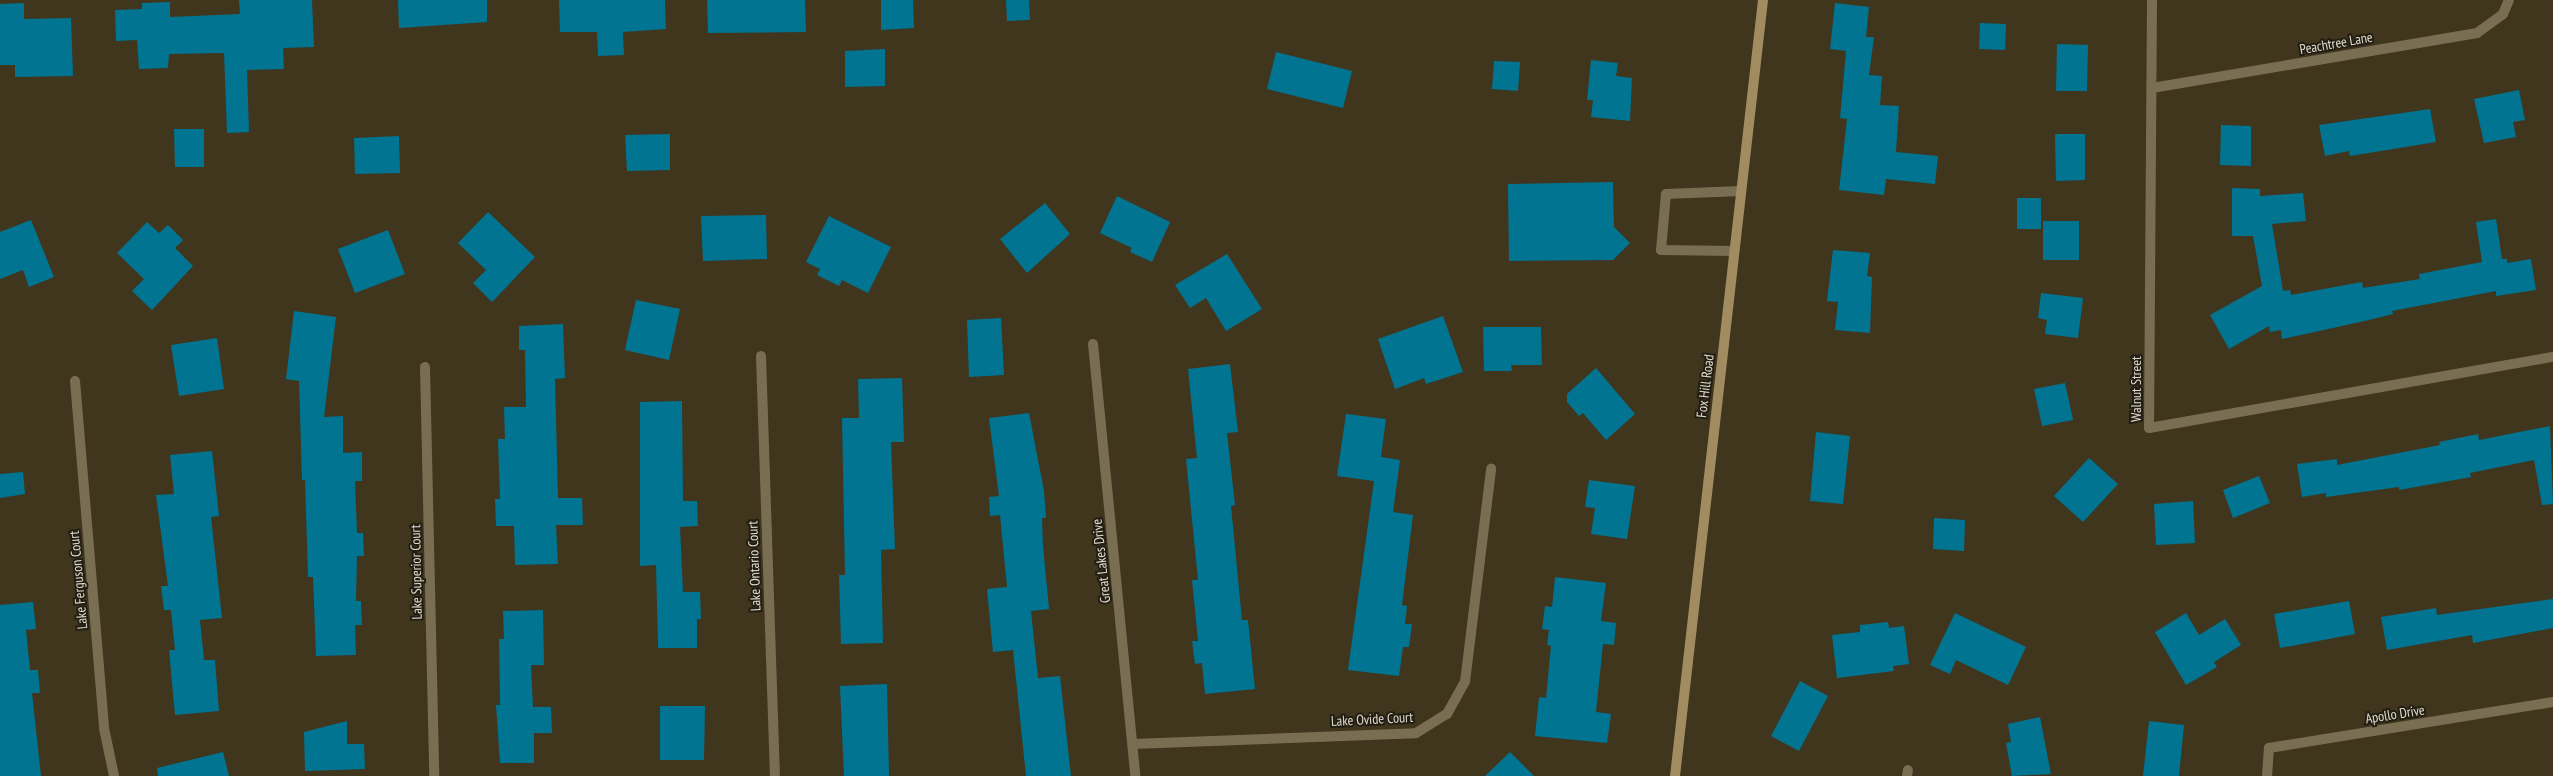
<!DOCTYPE html>
<style>
body{margin:0}
#map{position:relative;width:2553px;height:776px;overflow:hidden;background:#40361e;font-family:"PT Sans Narrow",sans-serif}
div>[style]{position:absolute}
[style*='--x']{left:calc(var(--x)*1px);top:calc(var(--y)*1px);width:calc(var(--w)*1px);rotate:calc(var(--a)*1deg)}
.building>*{inset:0;background:#007491}
.lane>*{height:10px;margin:-5px;padding:0 5px;transform-origin:5px;border-radius:5px;background:#7a6e52}
.street>*{height:10px;margin:-5px;padding:0 5px;transform-origin:5px;border-radius:5px;background:#7a6e52}
.secondary>*{height:10px;margin:-5px;padding:0 5px;transform-origin:5px;border-radius:5px;background:#a08c60}
span{translate:-50% -50%;white-space:nowrap;text-align:center;line-height:1.15;-webkit-text-stroke:4px #231e13;paint-order:stroke}
.street-label{font-size:14px;color:#e1dbcd}
</style>
<div id="map">
<div class="building">
<i style="clip-path:polygon(239px 0,312px 0,314px 47px,283px 48px,284px 69px,247px 70px,249px 132px,227px 133px,224px 53px,169px 54px,168px 68px,139px 69px,137px 40px,116px 41px,115px 10px,142px 9px,142px 3px,170px 2px,170px 17px,240px 14px)"></i>
<i style="clip-path:polygon(398px 0,487px 0,487px 22px,399px 28px)"></i>
<i style="clip-path:polygon(559px 0,665px 0,666px 29px,623px 32px,624px 55px,598px 56px,597px 32px,560px 32px)"></i>
<i style="clip-path:polygon(707px 0,805px 0,806px 32px,708px 33px)"></i>
<i style="clip-path:polygon(881px 0,913px 0,914px 28px,881px 30px)"></i>
<i style="clip-path:polygon(1006px 0,1029px 0,1030px 20px,1007px 21px)"></i>
<i style="clip-path:polygon(24px 3px,24px 19px,71px 18px,73px 76px,15px 77px,15px 65px,0 65px,0 4px)"></i>
<i style="clip-path:polygon(1835px 3px,1869px 7px,1866px 37px,1874px 37px,1869px 75px,1882px 76px,1880px 105px,1899px 106px,1896px 152px,1938px 156px,1935px 184px,1886px 179px,1884px 195px,1839px 190px,1847px 119px,1840px 118px,1846px 51px,1830px 49px)"></i>
<i style="clip-path:polygon(1980px 23px,2006px 24px,2005px 50px,1979px 49px)"></i>
<i style="clip-path:polygon(2057px 44px,2088px 45px,2087px 91px,2056px 91px)"></i>
<i style="clip-path:polygon(885px 49px,885px 86px,845px 87px,845px 51px)"></i>
<i style="clip-path:polygon(1276px 52px,1352px 71px,1343px 108px,1267px 89px)"></i>
<i style="clip-path:polygon(1591px 60px,1618px 63px,1616px 76px,1632px 78px,1630px 121px,1591px 117px,1593px 100px,1587px 100px)"></i>
<i style="clip-path:polygon(1494px 61px,1520px 62px,1518px 91px,1492px 89px)"></i>
<i style="clip-path:polygon(2519px 90px,2525px 120px,2513px 122px,2516px 137px,2484px 143px,2474px 99px)"></i>
<i style="clip-path:polygon(2430px 109px,2436px 142px,2350px 156px,2349px 151px,2325px 156px,2319px 125px)"></i>
<i style="clip-path:polygon(2221px 125px,2251px 126px,2251px 166px,2220px 165px)"></i>
<i style="clip-path:polygon(174px 129px,204px 129px,204px 167px,175px 167px)"></i>
<i style="clip-path:polygon(670px 134px,670px 170px,627px 171px,625px 135px)"></i>
<i style="clip-path:polygon(2055px 134px,2085px 134px,2085px 180px,2056px 181px)"></i>
<i style="clip-path:polygon(399px 136px,400px 173px,355px 174px,354px 138px)"></i>
<i style="clip-path:polygon(1613px 182px,1614px 227px,1630px 243px,1613px 260px,1509px 261px,1508px 184px)"></i>
<i style="clip-path:polygon(2232px 188px,2260px 189px,2260px 196px,2303px 193px,2306px 221px,2272px 224px,2283px 291px,2290px 290px,2291px 295px,2362px 282px,2363px 288px,2420px 279px,2419px 274px,2482px 262px,2476px 222px,2496px 219px,2502px 259px,2507px 259px,2507px 263px,2531px 259px,2536px 290px,2496px 296px,2496px 291px,2392px 311px,2393px 314px,2369px 320px,2282px 339px,2281px 330px,2270px 332px,2269px 326px,2229px 349px,2210px 315px,2262px 286px,2253px 236px,2232px 236px)"></i>
<i style="clip-path:polygon(1117px 196px,1170px 222px,1152px 262px,1130px 252px,1132px 248px,1100px 233px)"></i>
<i style="clip-path:polygon(2017px 198px,2041px 198px,2041px 229px,2017px 229px)"></i>
<i style="clip-path:polygon(1045px 203px,1070px 234px,1027px 273px,1000px 239px)"></i>
<i style="clip-path:polygon(488px 212px,535px 257px,492px 302px,473px 283px,486px 270px,458px 243px)"></i>
<i style="clip-path:polygon(766px 215px,767px 259px,703px 261px,701px 216px)"></i>
<i style="clip-path:polygon(829px 216px,891px 247px,868px 293px,842px 280px,839px 286px,817px 275px,820px 269px,806px 262px)"></i>
<i style="clip-path:polygon(31px 220px,54px 277px,29px 287px,23px 270px,0 279px,0 232px)"></i>
<i style="clip-path:polygon(2043px 221px,2079px 221px,2079px 260px,2043px 260px)"></i>
<i style="clip-path:polygon(147px 222px,159px 233px,168px 225px,183px 240px,175px 248px,193px 266px,152px 310px,132px 291px,144px 279px,117px 253px)"></i>
<i style="clip-path:polygon(388px 230px,405px 274px,355px 293px,338px 249px)"></i>
<i style="clip-path:polygon(1833px 250px,1870px 253px,1867px 276px,1872px 277px,1870px 333px,1835px 330px,1838px 302px,1827px 301px)"></i>
<i style="clip-path:polygon(1227px 254px,1262px 309px,1226px 331px,1206px 298px,1190px 308px,1175px 285px)"></i>
<i style="clip-path:polygon(2041px 293px,2083px 298px,2078px 338px,2045px 334px,2047px 320px,2038px 318px)"></i>
<i style="clip-path:polygon(636px 300px,680px 309px,669px 360px,625px 350px)"></i>
<i style="clip-path:polygon(294px 311px,336px 317px,324px 417px,343px 416px,343px 453px,362px 452px,362px 481px,355px 481px,357px 533px,363px 533px,364px 556px,357px 556px,356px 601px,361px 601px,362px 625px,355px 625px,356px 655px,316px 656px,313px 577px,308px 577px,305px 480px,302px 480px,299px 381px,286px 379px)"></i>
<i style="clip-path:polygon(1443px 316px,1463px 372px,1426px 384px,1424px 378px,1395px 389px,1378px 339px)"></i>
<i style="clip-path:polygon(1001px 318px,1004px 375px,969px 377px,967px 320px)"></i>
<i style="clip-path:polygon(563px 324px,565px 378px,555px 379px,558px 498px,582px 498px,583px 525px,556px 525px,558px 564px,515px 565px,514px 526px,496px 526px,495px 499px,500px 499px,498px 439px,505px 439px,504px 407px,526px 407px,525px 350px,519px 350px,519px 326px)"></i>
<i style="clip-path:polygon(1483px 327px,1541px 327px,1542px 365px,1511px 365px,1512px 371px,1484px 371px)"></i>
<i style="clip-path:polygon(217px 338px,224px 389px,179px 396px,171px 345px)"></i>
<i style="clip-path:polygon(1230px 364px,1238px 432px,1227px 433px,1235px 505px,1231px 506px,1242px 620px,1248px 620px,1255px 689px,1205px 694px,1202px 663px,1195px 664px,1192px 641px,1198px 641px,1192px 580px,1198px 580px,1186px 459px,1197px 458px,1188px 369px)"></i>
<i style="clip-path:polygon(1596px 368px,1635px 414px,1606px 440px,1583px 413px,1579px 416px,1567px 402px,1567px 394px)"></i>
<i style="clip-path:polygon(902px 378px,904px 442px,891px 442px,895px 549px,881px 550px,883px 643px,841px 644px,839px 575px,845px 575px,842px 418px,859px 418px,858px 379px)"></i>
<i style="clip-path:polygon(2065px 383px,2073px 420px,2042px 426px,2034px 389px)"></i>
<i style="clip-path:polygon(682px 401px,683px 501px,697px 501px,698px 526px,680px 527px,683px 592px,700px 592px,701px 619px,697px 619px,697px 648px,658px 648px,656px 565px,640px 566px,640px 402px)"></i>
<i style="clip-path:polygon(1029px 413px,1044px 491px,1046px 518px,1042px 518px,1043px 546px,1049px 609px,1031px 611px,1038px 678px,1060px 676px,1071px 776px,1026px 776px,1013px 650px,993px 652px,987px 589px,1007px 587px,1000px 515px,990px 516px,989px 497px,999px 496px,989px 418px)"></i>
<i style="clip-path:polygon(1346px 414px,1386px 419px,1381px 457px,1400px 460px,1393px 512px,1413px 515px,1402px 605px,1407px 606px,1405px 624px,1412px 624px,1409px 647px,1403px 647px,1399px 676px,1348px 670px,1374px 481px,1337px 476px)"></i>
<i style="clip-path:polygon(2550px 426px,2553px 504px,2542px 505px,2534px 460px,2470px 473px,2471px 477px,2399px 490px,2399px 487px,2326px 497px,2326px 493px,2302px 497px,2297px 464px,2337px 459px,2337px 465px,2440px 445px,2439px 442px,2478px 434px,2479px 440px)"></i>
<i style="clip-path:polygon(1816px 432px,1850px 436px,1843px 504px,1810px 501px)"></i>
<i style="clip-path:polygon(212px 451px,219px 516px,211px 517px,222px 618px,200px 620px,204px 660px,215px 660px,219px 711px,175px 715px,169px 650px,175px 650px,171px 610px,164px 610px,161px 586px,168px 586px,156px 495px,174px 494px,170px 455px)"></i>
<i style="clip-path:polygon(2089px 458px,2118px 484px,2083px 522px,2054px 496px)"></i>
<i style="clip-path:polygon(23px 472px,25px 494px,0 498px,0 474px)"></i>
<i style="clip-path:polygon(2259px 476px,2270px 503px,2233px 518px,2223px 490px)"></i>
<i style="clip-path:polygon(1589px 480px,1635px 486px,1627px 539px,1591px 534px,1595px 508px,1585px 507px)"></i>
<i style="clip-path:polygon(2193px 501px,2195px 543px,2156px 545px,2154px 504px)"></i>
<i style="clip-path:polygon(1934px 518px,1965px 520px,1964px 551px,1933px 549px)"></i>
<i style="clip-path:polygon(1555px 577px,1606px 583px,1601px 621px,1616px 623px,1614px 645px,1603px 644px,1596px 712px,1611px 714px,1607px 743px,1535px 736px,1539px 697px,1546px 698px,1551px 646px,1547px 645px,1549px 630px,1542px 629px,1545px 606px,1552px 607px)"></i>
<i style="clip-path:polygon(2553px 599px,2553px 628px,2473px 643px,2472px 635px,2387px 650px,2381px 617px,2436px 608px,2437px 615px)"></i>
<i style="clip-path:polygon(2349px 601px,2355px 634px,2280px 648px,2274px 614px)"></i>
<i style="clip-path:polygon(33px 602px,36px 629px,26px 630px,30px 670px,38px 670px,40px 693px,32px 693px,41px 776px,0 776px,0 605px)"></i>
<i style="clip-path:polygon(543px 610px,544px 665px,531px 665px,533px 707px,551px 707px,552px 733px,534px 733px,534px 763px,500px 763px,496px 705px,500px 705px,499px 639px,504px 639px,503px 611px)"></i>
<i style="clip-path:polygon(1955px 613px,2026px 647px,2008px 685px,1956px 660px,1950px 674px,1930px 665px)"></i>
<i style="clip-path:polygon(2186px 613px,2199px 635px,2225px 619px,2241px 645px,2214px 662px,2217px 667px,2186px 685px,2155px 632px)"></i>
<i style="clip-path:polygon(1888px 622px,1889px 628px,1904px 626px,1909px 664px,1893px 666px,1894px 671px,1837px 678px,1832px 635px,1860px 632px,1860px 625px)"></i>
<i style="clip-path:polygon(1800px 681px,1828px 696px,1799px 751px,1771px 736px)"></i>
<i style="clip-path:polygon(887px 684px,889px 776px,844px 776px,840px 686px)"></i>
<i style="clip-path:polygon(660px 706px,705px 706px,704px 760px,660px 760px)"></i>
<i style="clip-path:polygon(2040px 717px,2051px 774px,2012px 776px,2006px 743px,2011px 742px,2008px 724px)"></i>
<i style="clip-path:polygon(347px 721px,347px 744px,364px 744px,365px 769px,305px 771px,304px 732px)"></i>
<i style="clip-path:polygon(2149px 721px,2184px 725px,2179px 776px,2143px 776px)"></i>
<i style="clip-path:polygon(223px 752px,229px 776px,158px 776px,157px 768px)"></i>
<i style="clip-path:polygon(1510px 752px,1534px 776px,1485px 776px)"></i>
</div>
<div class="lane">
<i style="--x:1734;--y:251;--w:73;--a:-179.2"></i>
<i style="--x:1661;--y:250;--w:56;--a:-84.9"></i>
<i style="--x:1666;--y:194;--w:75;--a:-2.3"></i>
</div>
<div class="street">
<i style="--x:2152;--y:0;--w:428;--a:90.4"></i>
<i style="--x:2149;--y:428;--w:410;--a:-10"></i>
<i style="--x:2152;--y:88;--w:330;--a:-9.6"></i>
<i style="--x:2477;--y:33;--w:32;--a:-36"></i>
<i style="--x:2503;--y:14;--w:15;--a:-67"></i>
<i style="--x:1093;--y:344;--w:434;--a:84.4"></i>
<i style="--x:761;--y:356;--w:420;--a:88.1"></i>
<i style="--x:425;--y:367;--w:409;--a:88.7"></i>
<i style="--x:75;--y:381;--w:348;--a:85.2"></i>
<i style="--x:104;--y:728;--w:49;--a:78.2"></i>
<i style="--x:1133;--y:744;--w:283;--a:-2.2"></i>
<i style="--x:1416;--y:733;--w:36;--a:-32"></i>
<i style="--x:1447;--y:714;--w:37;--a:-61"></i>
<i style="--x:1465;--y:682;--w:215;--a:-83"></i>
<i style="--x:1907;--y:776;--w:6;--a:-81"></i>
<i style="--x:2267;--y:776;--w:28;--a:-86"></i>
<i style="--x:2269;--y:748;--w:288;--a:-9.2"></i>
</div>
<div class="secondary">
<i style="--x:1675;--y:776;--w:781;--a:-83.53"></i>
</div>
<div class="street-label">
<span style="left:2336px;top:43px;rotate:-10deg">Peachtree Lane</span>
<span style="left:1705px;top:386px;rotate:-83deg">Fox Hill Road</span>
<span style="left:2136px;top:389px;rotate:-90deg">Walnut Street</span>
<span style="left:1101px;top:561px;rotate:-96deg">Great Lakes Drive</span>
<span style="left:754px;top:566px;rotate:-92deg">Lake Ontario Court</span>
<span style="left:416px;top:572px;rotate:-91deg">Lake Superior Court</span>
<span style="left:78px;top:580px;rotate:-95deg">Lake Ferguson Court</span>
<span style="left:2395px;top:714px;rotate:-9deg">Apollo Drive</span>
<span style="left:1372px;top:719px;rotate:-3deg">Lake Ovide Court</span>
</div>
</div>
